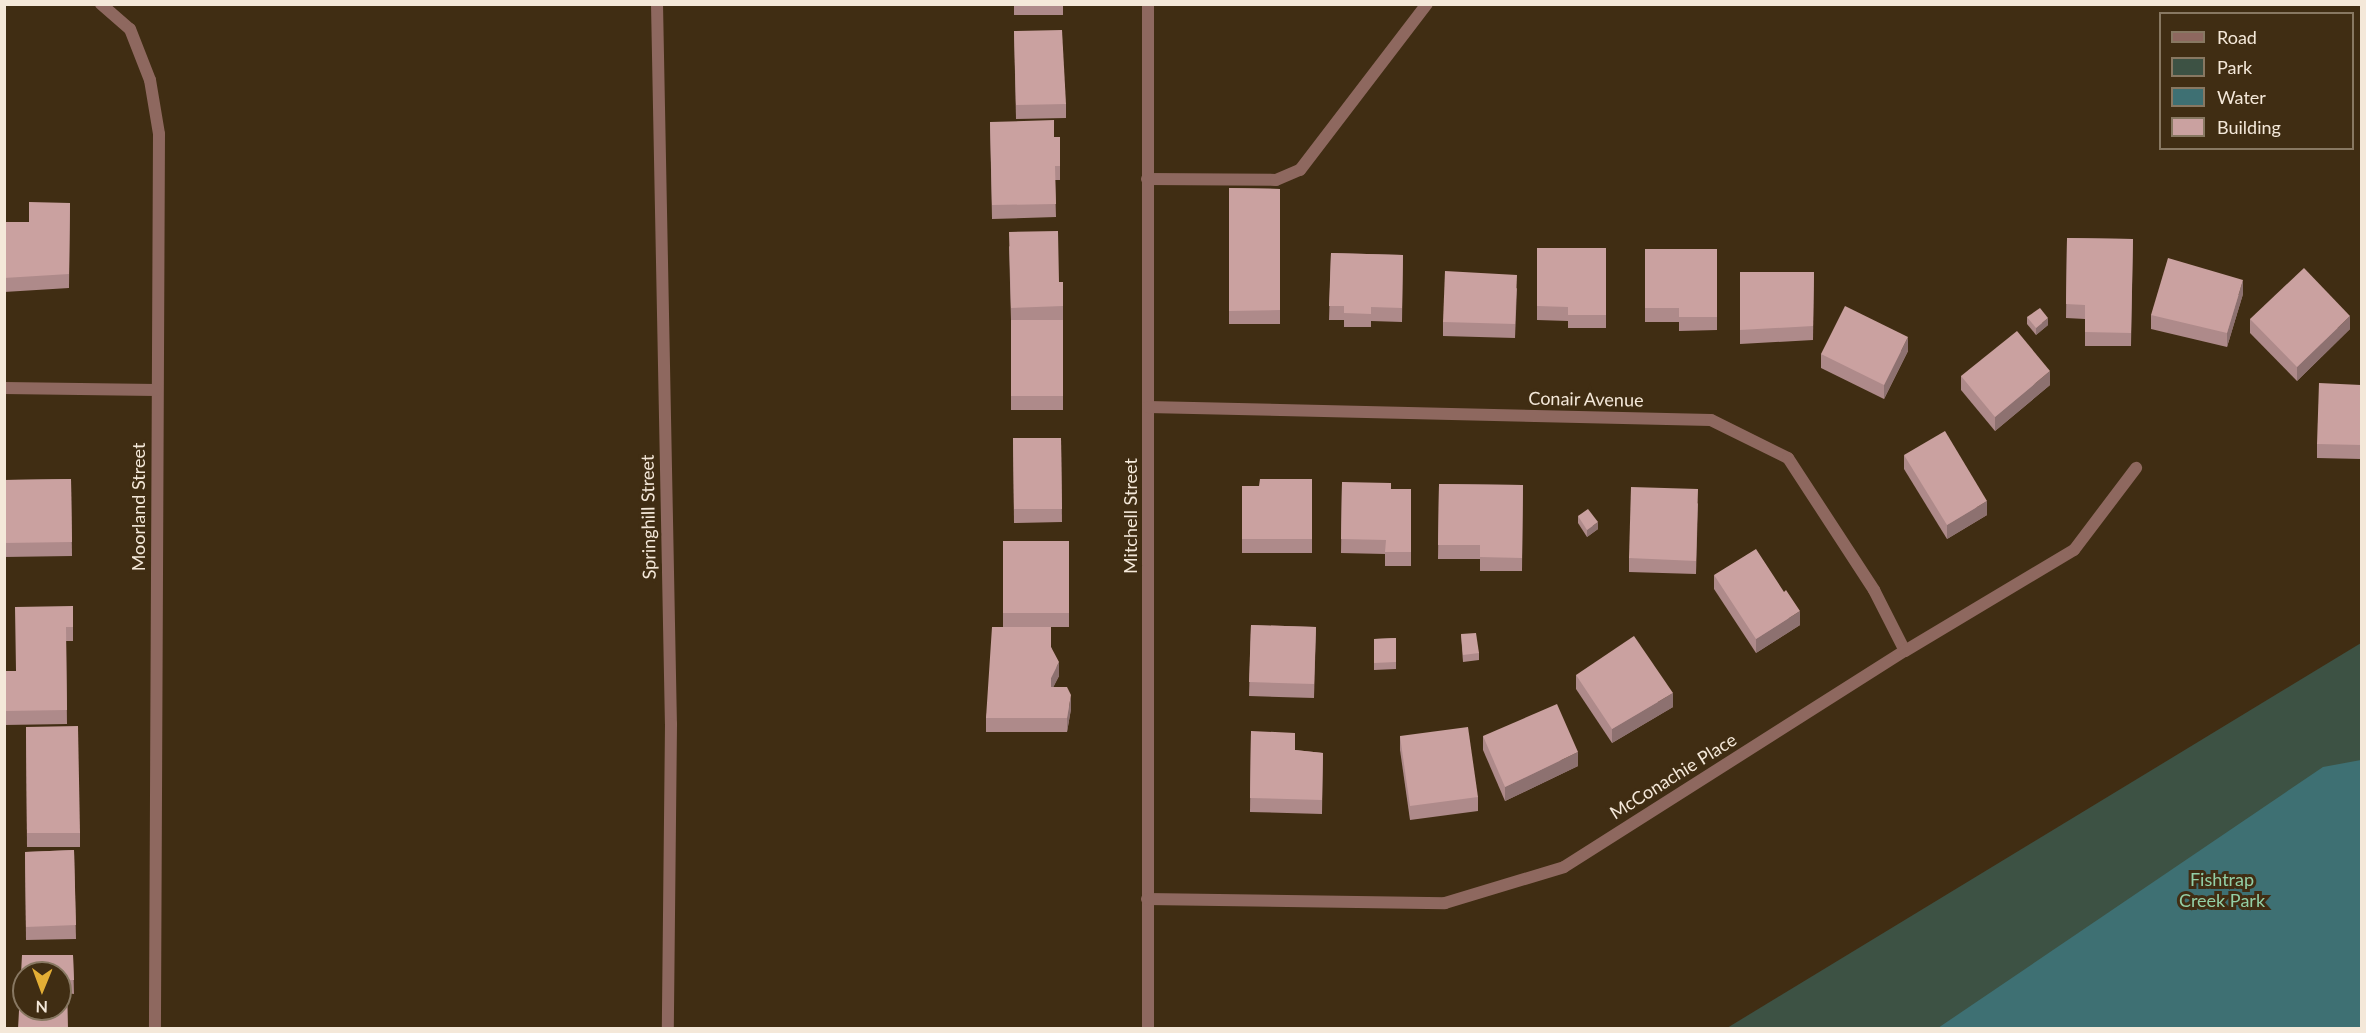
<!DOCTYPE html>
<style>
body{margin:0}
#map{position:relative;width:2366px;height:1033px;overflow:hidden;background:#402d13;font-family:Lato,sans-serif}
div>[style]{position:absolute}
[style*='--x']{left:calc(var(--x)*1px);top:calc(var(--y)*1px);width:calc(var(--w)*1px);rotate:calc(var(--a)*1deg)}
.green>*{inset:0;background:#3d5244}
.water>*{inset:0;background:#3e7073}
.lane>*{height:12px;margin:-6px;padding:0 6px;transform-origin:6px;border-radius:6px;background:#8e685f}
.street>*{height:12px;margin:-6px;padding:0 6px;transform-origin:6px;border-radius:6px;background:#8e685f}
.wall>*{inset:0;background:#ae8a8a}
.shaded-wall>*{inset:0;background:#8d7170}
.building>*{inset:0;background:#caa1a0}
span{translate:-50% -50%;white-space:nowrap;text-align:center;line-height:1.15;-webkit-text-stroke:6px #402d13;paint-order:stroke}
.street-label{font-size:18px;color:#f4e8d9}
.park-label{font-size:18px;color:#93cfa6}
.frame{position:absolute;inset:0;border:6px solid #f4e8d9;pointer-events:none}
.legend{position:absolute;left:2159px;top:12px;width:195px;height:138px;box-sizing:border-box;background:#402d13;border:2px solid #887862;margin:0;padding:8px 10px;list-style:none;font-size:18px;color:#f4e8d9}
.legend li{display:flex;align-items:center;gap:12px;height:30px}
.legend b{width:30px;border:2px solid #887862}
.north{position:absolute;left:12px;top:961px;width:60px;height:60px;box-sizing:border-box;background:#402d13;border:2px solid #887862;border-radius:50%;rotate:181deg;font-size:16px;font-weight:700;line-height:24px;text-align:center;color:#f4e8d9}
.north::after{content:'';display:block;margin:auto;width:21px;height:27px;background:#e3ae35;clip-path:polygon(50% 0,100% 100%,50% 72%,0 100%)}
</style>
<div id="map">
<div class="green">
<i style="clip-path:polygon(2361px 643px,2361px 1028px,1727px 1028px)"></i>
</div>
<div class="water">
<i style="clip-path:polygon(2361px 760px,2361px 1028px,1938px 1028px,2323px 767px)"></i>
</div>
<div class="lane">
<i style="--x:1147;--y:179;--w:129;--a:0.4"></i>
<i style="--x:1276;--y:180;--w:26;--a:-23"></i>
<i style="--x:1300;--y:170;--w:209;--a:-52.6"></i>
</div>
<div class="street">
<i style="--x:101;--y:4;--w:38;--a:41"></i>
<i style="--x:130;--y:29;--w:55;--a:68.6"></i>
<i style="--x:150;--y:80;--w:55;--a:80.5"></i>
<i style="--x:159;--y:134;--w:894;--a:90.26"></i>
<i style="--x:657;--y:4;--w:720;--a:88.89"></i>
<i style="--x:671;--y:724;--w:304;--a:90.6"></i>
<i style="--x:1148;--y:4;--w:1024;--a:90"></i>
<i style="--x:4;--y:388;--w:152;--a:0.8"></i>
<i style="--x:1148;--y:407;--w:563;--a:1.32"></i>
<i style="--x:1711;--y:420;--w:86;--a:26.3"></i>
<i style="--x:1788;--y:458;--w:158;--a:56.9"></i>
<i style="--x:1874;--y:590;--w:68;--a:63.1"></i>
<i style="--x:1147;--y:899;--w:298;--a:0.8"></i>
<i style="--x:1445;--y:903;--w:124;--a:-16.8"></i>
<i style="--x:1564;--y:867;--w:404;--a:-32.4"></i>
<i style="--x:1905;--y:651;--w:197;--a:-30.9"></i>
<i style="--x:2074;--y:550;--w:103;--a:-52.9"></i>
</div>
<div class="wall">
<i style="clip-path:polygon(1014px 4px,1063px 4px,1063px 15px,1014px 15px)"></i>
<i style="clip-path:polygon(1014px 31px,1066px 104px,1066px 118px,1016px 119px)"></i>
<i style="clip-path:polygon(990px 122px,1054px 137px,1060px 137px,1060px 180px,1055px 180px,1056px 217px,992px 219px)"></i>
<i style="clip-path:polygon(1229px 188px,1280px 189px,1280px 324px,1229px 324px)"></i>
<i style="clip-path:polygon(70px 203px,69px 288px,4px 292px,4px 222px,29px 222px)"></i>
<i style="clip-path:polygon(2067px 238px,2133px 239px,2131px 346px,2085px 346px,2085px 319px,2066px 318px)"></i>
<i style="clip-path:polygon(1009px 246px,1059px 282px,1063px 282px,1063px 410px,1011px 410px,1011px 320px)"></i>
<i style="clip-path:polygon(1537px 248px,1606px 248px,1606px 328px,1568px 328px,1568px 321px,1537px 320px)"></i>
<i style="clip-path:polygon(1645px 249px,1717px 249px,1717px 330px,1679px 331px,1679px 322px,1645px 322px)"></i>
<i style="clip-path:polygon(1331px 253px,1403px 255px,1402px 322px,1371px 321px,1371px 327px,1344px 327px,1344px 320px,1329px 320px)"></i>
<i style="clip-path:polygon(1740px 272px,1814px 272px,1813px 340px,1740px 344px)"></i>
<i style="clip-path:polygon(1517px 288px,1515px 338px,1443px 336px,1443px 322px)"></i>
<i style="clip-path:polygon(2243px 294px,2227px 347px,2151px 329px,2151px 315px)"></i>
<i style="clip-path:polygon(2027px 317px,2048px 325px,2036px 335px,2027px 324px)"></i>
<i style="clip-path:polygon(2250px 319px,2350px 329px,2297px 381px,2250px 333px)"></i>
<i style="clip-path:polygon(1908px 351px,1884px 399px,1821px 368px,1821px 354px)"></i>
<i style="clip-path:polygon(1961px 376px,2050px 385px,1995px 431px,1961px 390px)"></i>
<i style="clip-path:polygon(2361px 385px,2361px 459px,2317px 458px,2317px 444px)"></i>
<i style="clip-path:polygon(1013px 438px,1061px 438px,1062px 522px,1014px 523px)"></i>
<i style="clip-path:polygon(1904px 455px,1987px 515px,1947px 539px,1904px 469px)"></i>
<i style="clip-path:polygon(71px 479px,72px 556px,4px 557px,4px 480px)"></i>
<i style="clip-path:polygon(1312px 479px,1312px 553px,1242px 553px,1242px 486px,1259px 486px)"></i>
<i style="clip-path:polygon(1342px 482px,1391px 489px,1411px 489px,1411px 566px,1385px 566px,1385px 554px,1341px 553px)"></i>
<i style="clip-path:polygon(1439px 484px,1523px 485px,1522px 571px,1480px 571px,1480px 559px,1438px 559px)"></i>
<i style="clip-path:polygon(1698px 503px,1696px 574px,1629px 572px,1629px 558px)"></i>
<i style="clip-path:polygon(1578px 516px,1598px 529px,1587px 537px,1578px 523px)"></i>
<i style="clip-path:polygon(1003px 541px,1069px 541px,1069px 627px,1022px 627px,1051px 647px,1059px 676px,1053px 687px,1071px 709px,1067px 732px,986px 732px,986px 718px,1003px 627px)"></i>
<i style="clip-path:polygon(1714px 575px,1800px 625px,1756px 653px,1714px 589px)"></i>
<i style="clip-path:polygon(73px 606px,73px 641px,66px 641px,67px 724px,4px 725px,4px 671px,16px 671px)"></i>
<i style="clip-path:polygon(1251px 625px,1316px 627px,1314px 698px,1249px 696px)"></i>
<i style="clip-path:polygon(1461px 634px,1479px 653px,1479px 660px,1463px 662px)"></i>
<i style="clip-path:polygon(1396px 638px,1396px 669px,1374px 670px,1374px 639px)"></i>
<i style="clip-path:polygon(1576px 675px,1673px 707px,1612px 743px,1576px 689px)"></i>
<i style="clip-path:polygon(26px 727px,80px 833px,80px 847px,27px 847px)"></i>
<i style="clip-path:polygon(1251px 731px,1295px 750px,1323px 753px,1322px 814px,1250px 812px)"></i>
<i style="clip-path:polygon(1400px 736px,1478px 797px,1478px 811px,1410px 820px,1400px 750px)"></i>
<i style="clip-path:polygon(1483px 736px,1578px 766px,1505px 801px,1483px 750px)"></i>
<i style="clip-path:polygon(74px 850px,76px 939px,26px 940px,25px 852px)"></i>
<i style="clip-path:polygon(73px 955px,74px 994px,67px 993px,18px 1029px)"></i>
</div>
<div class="shaded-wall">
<i style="clip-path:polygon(2243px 280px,2243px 294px,2227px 347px,2227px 333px)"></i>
<i style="clip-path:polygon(2350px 316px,2350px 329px,2297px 381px,2297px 367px)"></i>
<i style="clip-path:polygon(2048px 318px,2048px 325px,2036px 335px,2036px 328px)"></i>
<i style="clip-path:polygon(1908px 337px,1908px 351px,1884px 399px,1884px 385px)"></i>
<i style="clip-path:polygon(2050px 371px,2050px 385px,1995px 431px,1995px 417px)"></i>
<i style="clip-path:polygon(1987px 501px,1987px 515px,1947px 539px,1947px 525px)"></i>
<i style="clip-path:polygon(1598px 522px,1598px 529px,1587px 537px,1587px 530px)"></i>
<i style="clip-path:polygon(1800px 611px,1800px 625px,1756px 653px,1756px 639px)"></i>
<i style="clip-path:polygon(1059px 662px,1059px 676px,1051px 692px,1051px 678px)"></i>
<i style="clip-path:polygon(1673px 693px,1673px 707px,1612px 743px,1612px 729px)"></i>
<i style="clip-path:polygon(1071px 695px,1071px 709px,1067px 732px,1067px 718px)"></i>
<i style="clip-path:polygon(1578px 752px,1578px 766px,1505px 801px,1505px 787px)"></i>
</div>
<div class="building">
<i style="clip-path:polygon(1062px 30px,1066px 104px,1016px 105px,1014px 31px)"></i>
<i style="clip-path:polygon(1054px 120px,1054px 137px,1060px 137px,1060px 166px,1055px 166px,1056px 204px,992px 205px,990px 122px)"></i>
<i style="clip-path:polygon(1229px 188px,1280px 189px,1280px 310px,1229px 311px)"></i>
<i style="clip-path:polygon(29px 202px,70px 203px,69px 274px,4px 278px,4px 222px,29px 222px)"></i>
<i style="clip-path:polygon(1058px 231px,1059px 282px,1063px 282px,1063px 306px,1011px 308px,1009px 232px)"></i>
<i style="clip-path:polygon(2067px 238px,2133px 239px,2131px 333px,2085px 332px,2085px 305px,2066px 304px)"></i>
<i style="clip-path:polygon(1537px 248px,1606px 248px,1606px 315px,1568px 315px,1568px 307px,1537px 306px)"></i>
<i style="clip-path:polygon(1645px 249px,1717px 249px,1717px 317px,1679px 317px,1679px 308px,1645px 308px)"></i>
<i style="clip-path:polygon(1331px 253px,1403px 255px,1402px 308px,1371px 307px,1371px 314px,1344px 313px,1344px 306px,1329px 306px)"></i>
<i style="clip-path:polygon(2168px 258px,2243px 280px,2227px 333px,2151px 315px)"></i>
<i style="clip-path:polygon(2304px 268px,2350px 316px,2297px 367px,2250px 319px)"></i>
<i style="clip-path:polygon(1445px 271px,1517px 275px,1515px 324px,1443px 322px)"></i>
<i style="clip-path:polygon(1740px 272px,1814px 272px,1813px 326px,1740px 330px)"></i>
<i style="clip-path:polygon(1845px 306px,1908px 337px,1884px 385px,1821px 354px)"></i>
<i style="clip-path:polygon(2040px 308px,2048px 318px,2036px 328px,2027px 317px)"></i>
<i style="clip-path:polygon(1011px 320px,1063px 320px,1063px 396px,1011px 396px)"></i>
<i style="clip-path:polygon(2017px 331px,2050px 371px,1995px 417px,1961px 376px)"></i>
<i style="clip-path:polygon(2319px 383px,2361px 385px,2361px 445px,2317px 444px)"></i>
<i style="clip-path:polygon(1945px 431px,1987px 501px,1947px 525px,1904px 455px)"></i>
<i style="clip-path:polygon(1013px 438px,1061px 438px,1062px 509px,1014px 509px)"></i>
<i style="clip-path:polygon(71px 479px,72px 542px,4px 543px,4px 480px)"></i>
<i style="clip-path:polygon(1260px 479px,1312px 479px,1312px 539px,1242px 539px,1242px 486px,1259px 486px)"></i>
<i style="clip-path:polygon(1342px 482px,1391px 483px,1391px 489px,1411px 489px,1411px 552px,1385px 552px,1386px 540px,1341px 539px)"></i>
<i style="clip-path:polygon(1439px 484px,1523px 485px,1522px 558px,1480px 557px,1480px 545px,1438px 545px)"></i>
<i style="clip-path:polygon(1631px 487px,1698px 489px,1696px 561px,1629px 558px)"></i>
<i style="clip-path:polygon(1588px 509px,1598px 522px,1587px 530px,1578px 516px)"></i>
<i style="clip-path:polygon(1003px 541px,1069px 541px,1069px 613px,1003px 613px)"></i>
<i style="clip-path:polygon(1756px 549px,1784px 592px,1786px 590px,1800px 611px,1756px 639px,1714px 575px)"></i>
<i style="clip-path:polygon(73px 606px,73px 627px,66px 627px,67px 710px,4px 711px,4px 671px,16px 671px,15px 607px)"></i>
<i style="clip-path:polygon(1251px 625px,1316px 627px,1314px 684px,1249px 682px)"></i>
<i style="clip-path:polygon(992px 627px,1051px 627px,1051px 647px,1059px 662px,1051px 678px,1051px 687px,1067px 687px,1071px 695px,1067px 718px,986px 718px)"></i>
<i style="clip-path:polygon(1476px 633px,1479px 653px,1463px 655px,1461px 634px)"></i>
<i style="clip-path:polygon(1634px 636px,1673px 693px,1612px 729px,1576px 675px)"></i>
<i style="clip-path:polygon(1396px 638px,1396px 662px,1374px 663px,1374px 639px)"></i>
<i style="clip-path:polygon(1557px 704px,1578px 752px,1505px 787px,1483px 736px)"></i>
<i style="clip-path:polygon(78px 726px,80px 833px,27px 833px,26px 727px)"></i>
<i style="clip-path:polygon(1468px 727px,1478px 797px,1410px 806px,1400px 736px)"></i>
<i style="clip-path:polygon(1251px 731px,1295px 733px,1295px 750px,1323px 753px,1322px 800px,1250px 798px)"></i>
<i style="clip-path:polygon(74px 850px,76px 925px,26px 927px,25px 852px)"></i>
<i style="clip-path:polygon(evenodd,22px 955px,73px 955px,74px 980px,67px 980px,68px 1029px,18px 1029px,22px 955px,24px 973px,60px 973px,60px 1009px,24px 1009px,24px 973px)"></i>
</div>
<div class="street-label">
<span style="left:1586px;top:399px;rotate:1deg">Conair Avenue</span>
<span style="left:138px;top:507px;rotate:-90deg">Moorland Street</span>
<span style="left:1130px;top:516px;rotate:-90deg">Mitchell Street</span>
<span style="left:648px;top:517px;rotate:-91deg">Springhill Street</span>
<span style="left:1673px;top:776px;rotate:-32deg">McConachie Place</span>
</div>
<div class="park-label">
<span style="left:2222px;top:890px">Fishtrap<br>Creek Park</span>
</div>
<div class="frame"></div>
<ul class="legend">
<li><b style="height:8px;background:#8e685f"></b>Road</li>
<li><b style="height:16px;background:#3d5244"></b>Park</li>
<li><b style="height:16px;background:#3e7073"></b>Water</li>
<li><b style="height:16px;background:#caa1a0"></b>Building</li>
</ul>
<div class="north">N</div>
</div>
